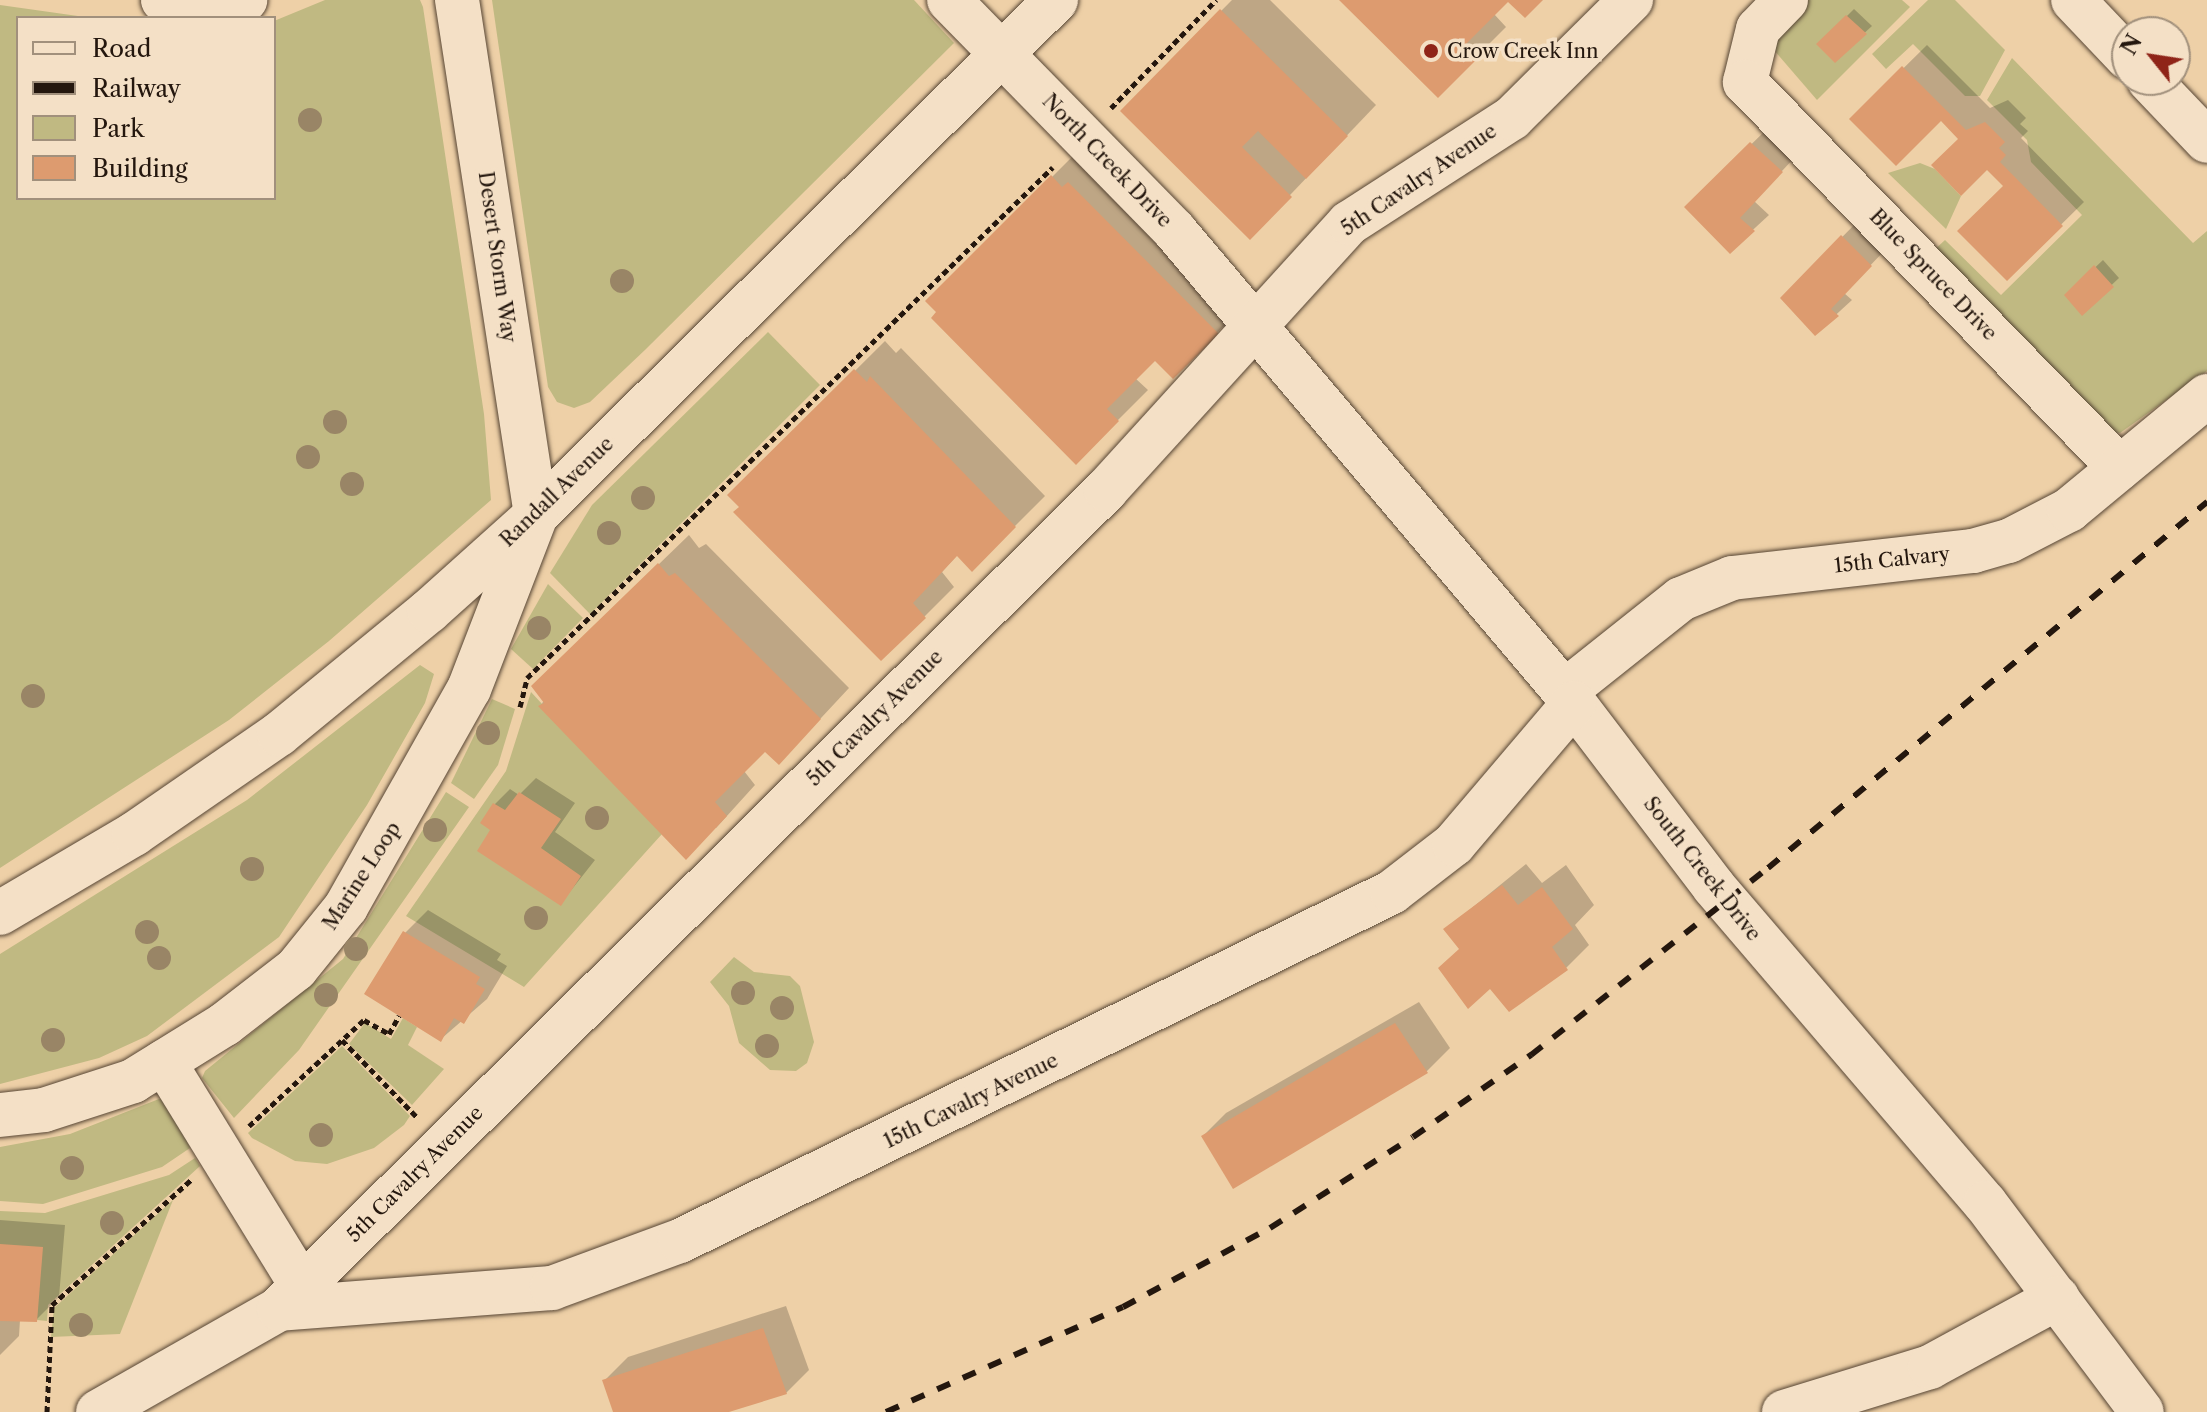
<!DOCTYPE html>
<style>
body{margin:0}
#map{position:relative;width:2207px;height:1412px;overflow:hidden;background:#eed0a7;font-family:"Libre Caslon Text",serif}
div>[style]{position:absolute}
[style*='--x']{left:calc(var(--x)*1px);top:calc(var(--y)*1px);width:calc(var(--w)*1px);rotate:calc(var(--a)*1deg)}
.green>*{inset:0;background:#c0b982}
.shadow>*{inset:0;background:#0003}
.building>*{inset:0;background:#dd9b6f}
.path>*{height:5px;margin-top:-2.5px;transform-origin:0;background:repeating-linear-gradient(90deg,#24170e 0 6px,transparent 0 10px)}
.roads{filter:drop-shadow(0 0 2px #564534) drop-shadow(0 0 2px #564534)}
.minor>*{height:44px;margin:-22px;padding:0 22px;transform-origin:22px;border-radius:22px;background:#f4e0c6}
.rail>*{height:6px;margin-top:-3px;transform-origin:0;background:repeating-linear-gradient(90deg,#24170e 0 14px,transparent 0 28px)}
.trees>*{width:24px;height:24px;margin:-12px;border-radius:50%;background:#998566}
.dots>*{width:22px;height:22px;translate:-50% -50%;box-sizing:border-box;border:4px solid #f4e0c6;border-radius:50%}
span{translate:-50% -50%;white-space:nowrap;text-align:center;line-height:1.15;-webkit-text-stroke:7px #f4e0c6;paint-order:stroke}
.poi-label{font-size:20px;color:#24170e}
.left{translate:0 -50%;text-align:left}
.street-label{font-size:20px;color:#24170e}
.legend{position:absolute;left:16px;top:16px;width:260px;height:184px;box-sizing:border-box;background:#f4e0c6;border:2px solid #a1907c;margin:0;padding:10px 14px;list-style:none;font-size:24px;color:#24170e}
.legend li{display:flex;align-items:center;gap:16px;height:40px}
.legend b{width:40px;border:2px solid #a1907c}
.north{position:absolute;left:2111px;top:16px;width:80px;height:80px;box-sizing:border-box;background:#f4e0c6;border:2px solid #a1907c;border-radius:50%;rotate:300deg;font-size:22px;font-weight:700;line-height:32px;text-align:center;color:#24170e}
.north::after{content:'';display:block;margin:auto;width:28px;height:36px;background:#8f2418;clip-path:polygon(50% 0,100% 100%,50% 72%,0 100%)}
</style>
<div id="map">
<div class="green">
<i style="clip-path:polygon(325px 0,420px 0,423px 7px,484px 414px,491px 500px,329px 641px,229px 720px,0 868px,0 5px,92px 18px,18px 18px,18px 198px,274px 198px,274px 21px)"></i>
<i style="clip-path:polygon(492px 0,914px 0,954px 43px,646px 349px,590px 402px,574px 408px,557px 402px,548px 387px)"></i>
<i style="clip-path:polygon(1808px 0,1902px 0,1910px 7px,1817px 100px,1767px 42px)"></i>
<i style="clip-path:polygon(1928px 0,1955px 0,2005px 50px,1980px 96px,1965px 96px,1913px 44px,1886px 69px,1872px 54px)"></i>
<i style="clip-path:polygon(2012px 58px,2193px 243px,2207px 231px,2207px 371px,2120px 433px,2107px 431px,1932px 252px,1945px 240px,2001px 295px,2082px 215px,2031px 162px,2027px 140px,1987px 100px)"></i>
<i style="clip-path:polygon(1920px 163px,1935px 169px,1961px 196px,1946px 229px,1888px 173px)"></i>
<i style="clip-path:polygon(768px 332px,820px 385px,590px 614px,550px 573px,592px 505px)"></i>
<i style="clip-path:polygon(548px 584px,583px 618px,533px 669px,511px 649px)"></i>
<i style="clip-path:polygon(420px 665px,434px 674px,425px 703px,367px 805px,279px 937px,147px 1036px,99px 1058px,0 1084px,0 954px,247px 800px)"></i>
<i style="clip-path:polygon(531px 692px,662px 834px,524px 987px,406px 916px,506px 771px)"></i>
<i style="clip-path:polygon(492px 699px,515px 709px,498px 765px,474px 799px,451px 783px)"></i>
<i style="clip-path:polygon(446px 792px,469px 807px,299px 1050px,234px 1118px,202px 1078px,205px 1071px,343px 959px)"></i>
<i style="clip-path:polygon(734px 957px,754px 972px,790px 976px,800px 986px,814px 1042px,807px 1063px,796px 1071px,770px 1070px,739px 1043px,729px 1006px,710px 982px)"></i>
<i style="clip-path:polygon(403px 1018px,417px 1027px,408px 1045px,444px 1069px,412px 1105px,349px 1044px,365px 1023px,391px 1039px)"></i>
<i style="clip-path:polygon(342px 1046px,410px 1116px,404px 1125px,374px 1148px,327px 1164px,295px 1161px,252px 1138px,248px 1133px)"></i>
<i style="clip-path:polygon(164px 1097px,171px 1101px,190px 1148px,162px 1167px,43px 1204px,0 1201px,0 1147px,70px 1134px)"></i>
<i style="clip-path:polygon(195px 1158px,200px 1166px,48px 1305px,47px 1321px,37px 1320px,0 1244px,0 1211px,45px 1213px,169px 1175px)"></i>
<i style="clip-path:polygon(173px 1200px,120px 1334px,51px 1337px,54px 1308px)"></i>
</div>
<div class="shadow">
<i style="clip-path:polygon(1232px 0,1270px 0,1376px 105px,1250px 237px,1122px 111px)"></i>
<i style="clip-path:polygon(1342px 0,1508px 0,1494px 14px,1506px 27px,1438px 95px)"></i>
<i style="clip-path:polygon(1854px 9px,1872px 26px,1835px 60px,1819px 44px)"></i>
<i style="clip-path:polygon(1927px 45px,1990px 108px,2008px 100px,2026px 118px,2020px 124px,2028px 131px,2021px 138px,2084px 202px,2007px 278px,2006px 186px,1961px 138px,1941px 119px,1852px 119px)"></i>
<i style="clip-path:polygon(1767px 129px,1797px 155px,1754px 201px,1769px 215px,1730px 251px,1687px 207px)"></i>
<i style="clip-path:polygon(1082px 147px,1247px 303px,1173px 376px,1155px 358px,1135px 378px,1148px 390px,1076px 462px,928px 301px)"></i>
<i style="clip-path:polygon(1858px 221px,1886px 249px,1844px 293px,1852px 300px,1816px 333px,1782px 298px)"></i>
<i style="clip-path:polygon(2103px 260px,2119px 278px,2082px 313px,2066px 295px)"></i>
<i style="clip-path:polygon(885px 341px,896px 353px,901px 348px,1045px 496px,972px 569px,958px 554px,942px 572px,954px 587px,924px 617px,730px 495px)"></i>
<i style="clip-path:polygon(689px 535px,699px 548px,706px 544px,849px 688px,808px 732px,765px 750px,744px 771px,755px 785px,716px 828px,541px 706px,564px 656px)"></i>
<i style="clip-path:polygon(536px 778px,575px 803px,555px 832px,595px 860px,561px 903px,493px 830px,495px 804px,510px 789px,519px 795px)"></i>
<i style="clip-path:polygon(1526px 864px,1542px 883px,1566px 865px,1594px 905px,1575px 925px,1589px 945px,1566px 968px,1460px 948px,1446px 929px)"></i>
<i style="clip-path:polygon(428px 910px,501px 954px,497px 960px,507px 966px,487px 999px,441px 1039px,405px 933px)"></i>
<i style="clip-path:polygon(1419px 1002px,1450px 1048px,1427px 1071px,1234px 1186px,1203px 1136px,1226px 1113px)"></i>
<i style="clip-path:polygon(0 1220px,65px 1225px,59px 1297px,36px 1320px,20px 1320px,19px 1336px,0 1355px)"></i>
<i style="clip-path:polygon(786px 1306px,809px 1370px,786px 1393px,722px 1412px,615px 1412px,605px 1380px,628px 1357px)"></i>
</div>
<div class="building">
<i style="clip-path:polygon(1339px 0,1543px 0,1525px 18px,1508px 2px,1465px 45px,1478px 58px,1438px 98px)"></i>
<i style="clip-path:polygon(1220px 9px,1348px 136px,1306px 179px,1258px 131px,1242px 147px,1292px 197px,1250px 240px,1120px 111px)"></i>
<i style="clip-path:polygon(1846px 15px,1867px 34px,1835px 63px,1816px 44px)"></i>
<i style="clip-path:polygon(1902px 66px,1966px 130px,1985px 122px,2005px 142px,1999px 148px,2006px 155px,2000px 162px,2063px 226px,2007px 281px,1957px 231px,2003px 186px,1987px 170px,1961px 196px,1931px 165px,1958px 139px,1941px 121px,1896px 166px,1849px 119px)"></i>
<i style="clip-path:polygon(1750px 142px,1783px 172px,1740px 218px,1755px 231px,1730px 254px,1684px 207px)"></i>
<i style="clip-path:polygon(1051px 175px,1062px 187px,1068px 182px,1219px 334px,1173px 379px,1155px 361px,1107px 409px,1119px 421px,1076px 465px,931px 318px,936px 312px,925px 301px)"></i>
<i style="clip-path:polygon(1841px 235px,1872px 266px,1831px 309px,1839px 316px,1815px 336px,1780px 298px)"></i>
<i style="clip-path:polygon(2094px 265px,2114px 287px,2082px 316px,2064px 295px)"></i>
<i style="clip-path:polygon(854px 369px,867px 382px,870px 376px,1016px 527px,972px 572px,957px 556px,913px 603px,926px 618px,881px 661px,733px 512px,739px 507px,727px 495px)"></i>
<i style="clip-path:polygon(658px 563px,669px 576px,675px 573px,821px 719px,779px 765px,765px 752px,715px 802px,727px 816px,686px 860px,538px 706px,544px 703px,531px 686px)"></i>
<i style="clip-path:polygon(519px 792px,561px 819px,541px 848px,581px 876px,561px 906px,477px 851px,490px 830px,480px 823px,493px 803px,505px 810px)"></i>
<i style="clip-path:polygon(1502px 885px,1518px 905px,1542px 887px,1573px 929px,1552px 947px,1568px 970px,1509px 1012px,1490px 989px,1468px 1009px,1438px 968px,1459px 949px,1443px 929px)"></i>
<i style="clip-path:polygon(403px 931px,480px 977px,476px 984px,485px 989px,464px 1024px,454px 1018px,441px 1042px,364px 994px)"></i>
<i style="clip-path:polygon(1395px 1023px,1428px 1073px,1233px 1189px,1201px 1136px)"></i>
<i style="clip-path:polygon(0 1244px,43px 1247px,37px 1322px,0 1321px)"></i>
<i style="clip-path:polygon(763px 1328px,787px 1394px,729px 1412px,613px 1412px,602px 1380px)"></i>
</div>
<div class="path">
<i style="--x:1111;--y:108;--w:151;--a:-45.8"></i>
<i style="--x:520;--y:707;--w:30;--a:-76"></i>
<i style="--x:527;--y:678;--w:733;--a:-44.17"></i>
<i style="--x:342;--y:1040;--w:107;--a:45.8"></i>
<i style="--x:249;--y:1126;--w:156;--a:-42.7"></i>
<i style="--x:364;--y:1020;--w:29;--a:29"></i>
<i style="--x:389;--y:1034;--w:21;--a:-61"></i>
<i style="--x:47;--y:1412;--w:107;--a:-87.3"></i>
<i style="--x:52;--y:1305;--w:187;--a:-42"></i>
</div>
<div class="roads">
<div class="minor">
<i style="--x:163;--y:0;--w:60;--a:4.8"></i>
<i style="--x:223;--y:5;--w:23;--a:-13"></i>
<i style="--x:949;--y:0;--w:322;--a:45.6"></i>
<i style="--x:1174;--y:230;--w:619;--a:49.78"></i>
<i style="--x:1574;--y:703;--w:231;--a:52.7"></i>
<i style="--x:1714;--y:887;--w:416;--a:49.4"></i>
<i style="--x:1985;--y:1203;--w:261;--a:53.1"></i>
<i style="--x:1786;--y:0;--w:40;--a:134"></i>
<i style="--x:1758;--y:29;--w:55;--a:103.8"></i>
<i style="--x:1745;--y:82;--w:538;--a:45.83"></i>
<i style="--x:2073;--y:0;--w:79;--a:46.5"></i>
<i style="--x:2149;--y:80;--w:84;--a:46.4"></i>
<i style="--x:1564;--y:692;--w:149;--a:-38.5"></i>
<i style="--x:1681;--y:599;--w:55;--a:-22.4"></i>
<i style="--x:1732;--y:578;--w:243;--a:-6.4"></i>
<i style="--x:1973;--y:551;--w:37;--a:-16"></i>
<i style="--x:2009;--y:541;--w:68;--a:-27.3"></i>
<i style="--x:2069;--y:510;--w:179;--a:-39.6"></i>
<i style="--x:0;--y:913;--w:156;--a:-30.5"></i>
<i style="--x:134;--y:834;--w:176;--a:-34.6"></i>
<i style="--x:279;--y:734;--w:194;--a:-39.4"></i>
<i style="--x:429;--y:611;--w:144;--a:-41.9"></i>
<i style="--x:536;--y:515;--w:732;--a:-44.72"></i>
<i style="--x:164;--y:1062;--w:263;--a:58.4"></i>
<i style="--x:0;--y:1115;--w:44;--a:-6.5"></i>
<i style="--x:44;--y:1110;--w:94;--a:-18"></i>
<i style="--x:133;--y:1081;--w:108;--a:-31.8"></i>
<i style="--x:225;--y:1024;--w:90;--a:-37.8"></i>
<i style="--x:296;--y:969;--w:80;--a:-51.1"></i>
<i style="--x:346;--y:907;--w:250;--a:-60.6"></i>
<i style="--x:469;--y:689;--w:186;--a:-68.9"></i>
<i style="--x:536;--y:515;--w:521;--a:-98.72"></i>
<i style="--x:279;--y:1309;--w:274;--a:-4.4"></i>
<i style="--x:552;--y:1288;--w:136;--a:-20.2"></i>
<i style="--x:680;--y:1241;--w:793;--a:-26.11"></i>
<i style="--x:1392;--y:892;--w:78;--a:-37.7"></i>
<i style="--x:1454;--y:844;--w:185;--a:-49.6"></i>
<i style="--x:98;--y:1412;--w:208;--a:-29.6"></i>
<i style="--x:279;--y:1309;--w:1164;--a:-44.72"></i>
<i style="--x:1106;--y:490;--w:361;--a:-47.7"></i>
<i style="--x:1349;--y:223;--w:194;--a:-32.8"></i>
<i style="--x:1512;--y:118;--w:168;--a:-44.8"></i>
<i style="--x:1784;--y:1412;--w:153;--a:-17.1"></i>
<i style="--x:1930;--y:1367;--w:145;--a:-28.5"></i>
</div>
</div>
<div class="rail">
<i style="--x:886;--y:1412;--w:259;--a:-23.9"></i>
<i style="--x:1123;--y:1307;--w:167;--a:-28.3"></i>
<i style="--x:1270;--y:1228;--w:169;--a:-32.5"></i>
<i style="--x:1413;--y:1137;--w:144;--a:-34.8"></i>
<i style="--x:1531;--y:1055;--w:302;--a:-38.3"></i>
<i style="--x:1768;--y:868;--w:572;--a:-39.82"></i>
</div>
<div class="trees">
<i style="left:310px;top:120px"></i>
<i style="left:622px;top:281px"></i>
<i style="left:335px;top:422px"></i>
<i style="left:308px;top:457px"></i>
<i style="left:352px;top:484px"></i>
<i style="left:643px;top:498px"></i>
<i style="left:609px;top:533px"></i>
<i style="left:539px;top:628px"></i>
<i style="left:33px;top:696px"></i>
<i style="left:488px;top:733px"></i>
<i style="left:597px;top:818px"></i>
<i style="left:435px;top:830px"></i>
<i style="left:252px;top:869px"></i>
<i style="left:536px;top:918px"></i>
<i style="left:147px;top:932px"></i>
<i style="left:356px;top:949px"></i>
<i style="left:159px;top:958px"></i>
<i style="left:743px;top:993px"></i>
<i style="left:326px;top:995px"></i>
<i style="left:782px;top:1008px"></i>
<i style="left:53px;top:1040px"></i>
<i style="left:767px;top:1046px"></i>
<i style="left:321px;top:1135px"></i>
<i style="left:72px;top:1168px"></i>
<i style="left:112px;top:1223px"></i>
<i style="left:81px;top:1325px"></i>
</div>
<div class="dots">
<i style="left:1431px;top:51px;background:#8f2418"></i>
</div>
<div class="poi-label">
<span class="left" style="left:1447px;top:51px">Crow Creek Inn</span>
</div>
<div class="street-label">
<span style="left:1107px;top:161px;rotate:46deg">North Creek Drive</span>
<span style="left:1419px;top:180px;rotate:-34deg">5th Cavalry Avenue</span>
<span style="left:497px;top:257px;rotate:82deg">Desert Storm Way</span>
<span style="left:1933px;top:275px;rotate:46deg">Blue Spruce Drive</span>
<span style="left:557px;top:492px;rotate:-44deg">Randall Avenue</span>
<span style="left:1892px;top:560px;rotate:-6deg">15th Calvary</span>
<span style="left:875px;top:718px;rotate:-45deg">5th Cavalry Avenue</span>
<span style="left:1702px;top:869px;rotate:52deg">South Creek Drive</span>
<span style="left:362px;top:876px;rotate:-57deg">Marine Loop</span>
<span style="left:971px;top:1101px;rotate:-26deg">15th Cavalry Avenue</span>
<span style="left:415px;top:1174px;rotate:-45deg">5th Cavalry Avenue</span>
</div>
<ul class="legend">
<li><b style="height:10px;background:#f4e0c6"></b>Road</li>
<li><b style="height:10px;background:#24170e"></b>Railway</li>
<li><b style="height:22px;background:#c0b982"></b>Park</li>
<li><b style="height:22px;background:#dd9b6f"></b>Building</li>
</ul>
<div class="north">N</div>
</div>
